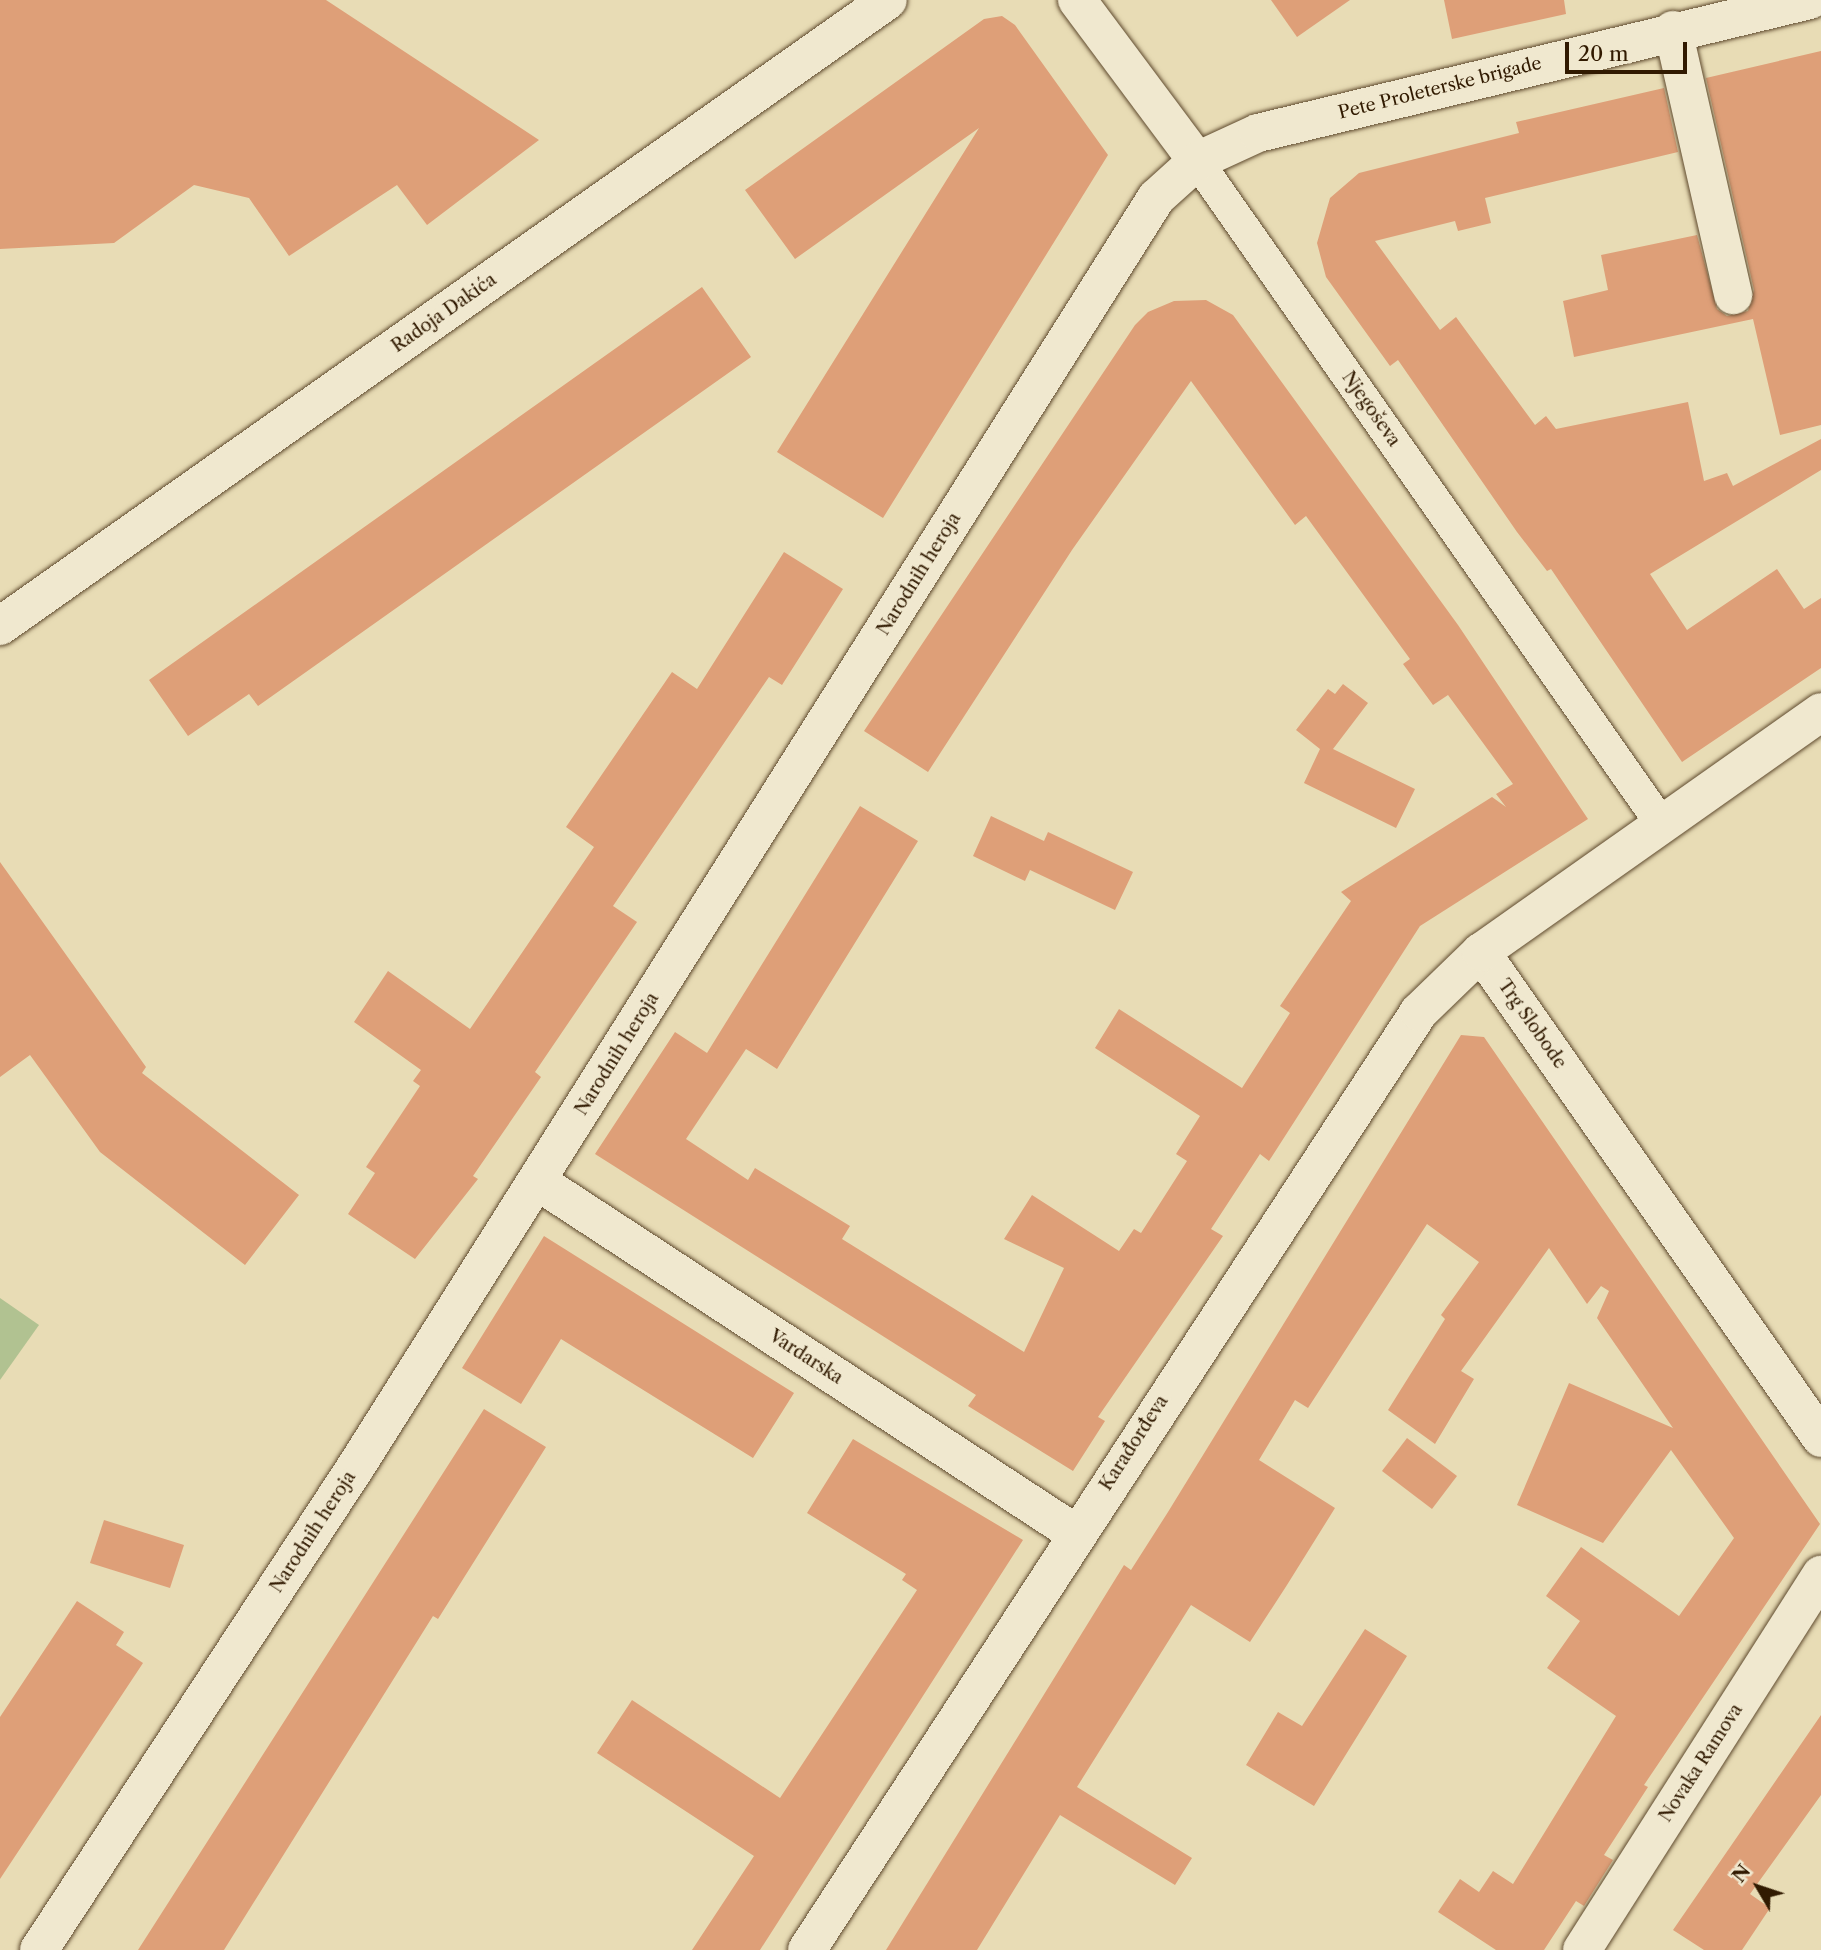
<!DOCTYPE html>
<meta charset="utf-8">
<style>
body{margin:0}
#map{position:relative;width:1821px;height:1950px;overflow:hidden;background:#e8dcb5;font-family:"Libre Caslon Text",serif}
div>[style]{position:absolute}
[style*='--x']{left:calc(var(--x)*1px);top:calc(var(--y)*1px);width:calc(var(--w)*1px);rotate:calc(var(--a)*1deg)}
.green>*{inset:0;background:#b1c291}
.building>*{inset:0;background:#de9f78}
.roads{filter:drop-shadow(0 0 2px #5f4a2e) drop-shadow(0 0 2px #5f4a2e)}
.pedestrian>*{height:32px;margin:-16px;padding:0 16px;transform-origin:16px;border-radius:16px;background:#f0e8cf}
.minor>*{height:38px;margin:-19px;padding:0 19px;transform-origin:19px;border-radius:19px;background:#f0e8cf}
.tertiary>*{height:38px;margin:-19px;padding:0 19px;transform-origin:19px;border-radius:19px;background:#f0e8cf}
span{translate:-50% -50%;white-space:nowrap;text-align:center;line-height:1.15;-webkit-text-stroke:7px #f0e8cf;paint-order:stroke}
.street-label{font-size:18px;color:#311a01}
.north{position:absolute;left:1723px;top:1852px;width:70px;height:70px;-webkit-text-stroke:5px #f0e8cf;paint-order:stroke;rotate:309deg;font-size:19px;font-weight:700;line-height:28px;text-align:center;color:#311a01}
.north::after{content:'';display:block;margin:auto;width:24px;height:32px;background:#311a01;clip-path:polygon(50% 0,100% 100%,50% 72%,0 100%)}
.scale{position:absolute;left:1565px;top:42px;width:122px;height:32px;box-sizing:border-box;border:4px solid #311a01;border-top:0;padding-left:9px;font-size:21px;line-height:24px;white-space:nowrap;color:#311a01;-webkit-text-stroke:5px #f0e8cf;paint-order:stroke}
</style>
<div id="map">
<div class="green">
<i style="clip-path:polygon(0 1298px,39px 1325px,0 1380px)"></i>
</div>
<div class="building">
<i style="clip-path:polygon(0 0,326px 0,539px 140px,427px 225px,397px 185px,289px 256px,249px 198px,194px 185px,114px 243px,0 249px)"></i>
<i style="clip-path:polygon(1271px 0,1350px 0,1297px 37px)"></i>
<i style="clip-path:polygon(1444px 0,1564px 0,1566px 14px,1452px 39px)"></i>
<i style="clip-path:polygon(1002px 16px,1015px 25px,1108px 155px,883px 518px,777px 452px,979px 128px,795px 259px,745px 190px,984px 19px)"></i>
<i style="clip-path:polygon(1821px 51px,1821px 425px,1780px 435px,1753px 319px,1574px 357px,1563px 301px,1608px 290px,1601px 255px,1697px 235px,1717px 309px,1727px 316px,1748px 311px,1754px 290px,1706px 78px)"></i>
<i style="clip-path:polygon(1664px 88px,1678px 152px,1485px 198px,1491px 223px,1458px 231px,1455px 221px,1375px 241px,1440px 330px,1456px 317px,1535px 425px,1546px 416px,1556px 429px,1688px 402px,1704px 481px,1727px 473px,1733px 486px,1821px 439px,1821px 470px,1650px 574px,1687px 630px,1777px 569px,1804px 609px,1821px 598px,1821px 668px,1682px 762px,1551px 569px,1547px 571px,1517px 532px,1398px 360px,1390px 366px,1326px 277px,1317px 243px,1330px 198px,1359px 173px,1519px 133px,1516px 122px)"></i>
<i style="clip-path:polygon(702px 287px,751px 357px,258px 706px,249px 694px,188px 736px,149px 680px)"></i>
<i style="clip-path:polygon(1206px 300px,1233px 315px,1458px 625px,1588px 819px,1420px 926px,1269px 1161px,1260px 1154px,1211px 1229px,1223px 1236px,1098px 1417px,1105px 1421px,1073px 1471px,968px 1406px,976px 1395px,595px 1154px,675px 1032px,707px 1053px,860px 806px,918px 841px,777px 1069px,746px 1049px,686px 1139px,748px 1180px,755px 1168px,850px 1226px,842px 1239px,1024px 1352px,1064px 1268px,1004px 1239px,1032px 1195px,1119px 1251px,1134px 1229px,1141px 1233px,1187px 1161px,1176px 1154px,1200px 1116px,1095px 1048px,1119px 1009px,1242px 1088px,1290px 1013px,1280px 1006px,1351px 901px,1341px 892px,1492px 797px,1506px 807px,1496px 794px,1513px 784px,1448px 695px,1433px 705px,1403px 664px,1410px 659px,1306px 516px,1295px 525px,1191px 381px,1072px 550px,928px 772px,864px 731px,1135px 325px,1148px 312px,1174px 301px)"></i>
<i style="clip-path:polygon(784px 552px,843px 589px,782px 685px,769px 677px,613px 906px,637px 922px,535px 1072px,541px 1077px,473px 1176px,478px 1179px,415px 1259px,348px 1214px,375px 1173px,366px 1167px,420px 1086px,413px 1081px,421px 1070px,354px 1022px,388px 971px,470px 1029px,594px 847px,566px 827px,672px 672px,697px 689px)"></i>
<i style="clip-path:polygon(1343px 684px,1368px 703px,1333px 749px,1415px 789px,1396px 828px,1304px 783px,1320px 749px,1296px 730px,1328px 689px,1335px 694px)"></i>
<i style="clip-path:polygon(991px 816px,1044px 841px,1048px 832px,1133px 872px,1115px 910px,1030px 870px,1025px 881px,973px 856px)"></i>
<i style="clip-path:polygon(0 862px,146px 1067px,142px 1073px,299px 1195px,245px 1265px,100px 1152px,30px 1055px,0 1077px)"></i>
<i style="clip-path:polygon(1461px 1035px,1484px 1037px,1820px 1524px,1644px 1785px,1648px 1787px,1604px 1855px,1613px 1860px,1584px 1906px,1576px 1901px,1544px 1950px,1496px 1950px,1438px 1912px,1460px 1879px,1479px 1892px,1493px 1871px,1513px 1884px,1616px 1716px,1547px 1668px,1580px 1621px,1546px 1596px,1581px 1547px,1679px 1616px,1734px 1538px,1671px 1450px,1603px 1543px,1517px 1505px,1569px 1383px,1673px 1428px,1597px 1318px,1609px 1291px,1601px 1286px,1587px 1304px,1549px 1248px,1461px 1371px,1474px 1379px,1435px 1444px,1388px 1410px,1445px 1319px,1441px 1315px,1479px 1262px,1427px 1224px,1308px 1408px,1295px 1400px,1259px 1460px,1335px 1508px,1287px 1585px,1250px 1642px,1191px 1605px,1077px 1787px,1192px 1858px,1175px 1885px,1060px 1815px,977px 1950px,886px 1950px,1124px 1565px,1131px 1570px,1168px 1512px)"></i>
<i style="clip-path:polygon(544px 1236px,794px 1393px,753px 1458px,561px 1339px,521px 1404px,462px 1368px)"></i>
<i style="clip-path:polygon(484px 1409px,546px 1447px,438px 1619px,433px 1616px,224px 1950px,138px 1950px)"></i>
<i style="clip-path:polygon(1407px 1438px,1457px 1476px,1432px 1509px,1382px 1471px)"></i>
<i style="clip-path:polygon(853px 1439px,1023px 1540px,760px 1950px,692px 1950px,754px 1856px,597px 1753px,632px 1700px,780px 1798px,917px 1590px,902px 1580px,906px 1574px,807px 1513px)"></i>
<i style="clip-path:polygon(104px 1520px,184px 1545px,170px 1588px,90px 1563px)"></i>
<i style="clip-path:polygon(77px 1601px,124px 1632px,116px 1645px,143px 1663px,0 1879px,0 1717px)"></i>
<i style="clip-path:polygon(1365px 1629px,1407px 1656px,1314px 1806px,1246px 1765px,1278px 1712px,1302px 1726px)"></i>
<i style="clip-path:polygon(1821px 1715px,1821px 1795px,1750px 1894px,1770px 1908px,1742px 1950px,1704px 1950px,1673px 1930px)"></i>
</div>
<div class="roads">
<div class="pedestrian">
<i style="--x:1197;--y:161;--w:807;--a:54.99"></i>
</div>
<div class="minor">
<i style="--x:1673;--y:30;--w:272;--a:77.2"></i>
<i style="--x:0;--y:626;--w:1086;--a:-35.18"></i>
<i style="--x:1481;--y:952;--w:593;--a:55.02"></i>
<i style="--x:537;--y:1181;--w:643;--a:33.2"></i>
<i style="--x:807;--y:1950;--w:1120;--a:-56.88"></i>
<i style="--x:1419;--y:1012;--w:86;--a:-44.1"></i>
<i style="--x:1481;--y:952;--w:416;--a:-35.2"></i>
<i style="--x:1582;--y:1950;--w:445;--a:-57.5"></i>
</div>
<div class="tertiary">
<i style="--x:1077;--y:0;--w:201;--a:53.3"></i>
<i style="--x:39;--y:1950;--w:580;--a:-56.75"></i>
<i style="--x:357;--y:1465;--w:1498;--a:-57.76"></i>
<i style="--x:1156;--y:198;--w:55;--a:-42.1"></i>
<i style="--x:1197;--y:161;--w:67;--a:-24.7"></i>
<i style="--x:1258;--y:133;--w:568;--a:-13.55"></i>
</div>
</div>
<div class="street-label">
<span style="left:1440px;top:88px;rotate:-14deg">Pete Proleterske brigade</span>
<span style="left:444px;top:313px;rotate:-35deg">Radoja Dakića</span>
<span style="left:1371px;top:409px;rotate:55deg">Njegoševa</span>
<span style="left:919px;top:574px;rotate:-58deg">Narodnih heroja</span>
<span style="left:1532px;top:1024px;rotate:55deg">Trg Slobode</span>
<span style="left:617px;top:1054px;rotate:-58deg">Narodnih heroja</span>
<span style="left:806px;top:1357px;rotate:33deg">Vardarska</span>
<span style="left:1134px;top:1443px;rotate:-57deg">Karađorđeva</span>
<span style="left:313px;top:1532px;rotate:-57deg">Narodnih heroja</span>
<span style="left:1701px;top:1763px;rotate:-57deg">Novaka Ramova</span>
</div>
<div class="north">N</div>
<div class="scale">20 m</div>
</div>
